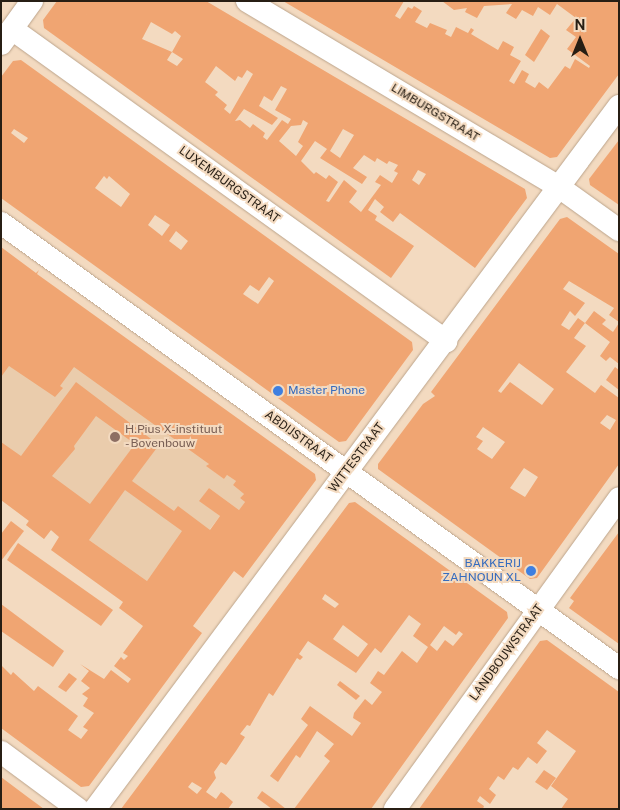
<!DOCTYPE html>
<style>
body{margin:0}
#map{position:relative;width:620px;height:810px;overflow:hidden;background:#f3dac0;font-family:"Public Sans",sans-serif}
div>[style]{position:absolute}
[style*='--x']{left:calc(var(--x)*1px);top:calc(var(--y)*1px);width:calc(var(--w)*1px);rotate:calc(var(--a)*1deg)}
.built>*{inset:0;background:#eaccac}
.building>*{inset:0;background:#f0a572}
.roads{filter:drop-shadow(0 0 1px #bca48b) drop-shadow(0 0 1px #bca48b)}
.minor>*{height:22px;margin:-11px;padding:0 11px;transform-origin:11px;border-radius:11px;background:#fff}
.dots>*{width:14px;height:14px;translate:-50% -50%;box-sizing:border-box;border:2px solid #f3dac0;border-radius:50%}
span{translate:-50% -50%;white-space:nowrap;text-align:center;line-height:1.15;-webkit-text-stroke:4px #f3dac0;paint-order:stroke}
.street-label{font-size:12px;color:#271e14}
.shop-label{font-size:12px;color:#366cbe}
.left{translate:0 -50%;text-align:left}
.right{translate:-100% -50%;text-align:right}
.education-label{font-size:12px;color:#785e54}
.frame{position:absolute;inset:0;border:2px solid #271e14;pointer-events:none}
.north{position:absolute;left:555px;top:15px;width:50px;height:50px;-webkit-text-stroke:4px #f3dac0;paint-order:stroke;rotate:0deg;font-size:14px;font-weight:700;line-height:20px;text-align:center;color:#271e14}
.north::after{content:'';display:block;margin:auto;width:18px;height:22px;background:#271e14;clip-path:polygon(50% 0,100% 100%,50% 72%,0 100%)}
</style>
<div id="map">
<div class="built">
<i style="clip-path:polygon(1px 323px,240px 420px,207px 466px,224px 479px,227px 475px,236px 481px,233px 485px,244px 494px,240px 498px,245px 502px,239px 510px,209px 488px,200px 501px,220px 516px,210px 529px,214px 533px,179px 537px,147px 581px,65px 523px,57px 535px,51px 530px,44px 539px,26px 525px,29px 520px,1px 500px)"></i>
</div>
<div class="building">
<i style="clip-path:polygon(evenodd,57px 1px,206px 1px,525px 189px,527px 198px,475px 268px,400px 213px,393px 222px,380px 212px,384px 207px,375px 199px,368px 210px,377px 216px,375px 220px,414px 246px,391px 278px,44px 28px,43px 20px,57px 1px,151px 22px,172px 34px,175px 31px,181px 36px,172px 52px,183px 59px,177px 66px,167px 60px,172px 52px,142px 39px,151px 22px,57px 1px,216px 66px,235px 81px,238px 76px,242px 78px,247px 70px,253px 74px,230px 114px,224px 109px,227px 105px,215px 95px,218px 92px,205px 82px,216px 66px,57px 1px,281px 86px,287px 89px,275px 110px,291px 119px,288px 124px,282px 120px,267px 140px,263px 137px,265px 133px,253px 124px,250px 128px,240px 120px,235px 121px,244px 109px,272px 125px,278px 118px,259px 106px,264px 96px,272px 101px,281px 86px,57px 1px,303px 120px,308px 123px,298px 142px,303px 146px,296px 156px,279px 141px,291px 126px,301px 125px,303px 120px,57px 1px,343px 129px,354px 135px,340px 158px,330px 151px,343px 129px,57px 1px,315px 141px,327px 149px,320px 158px,362px 184px,367px 177px,353px 168px,364px 155px,375px 162px,377px 158px,387px 164px,389px 161px,398px 165px,394px 171px,398px 173px,392px 183px,380px 175px,375px 182px,381px 185px,361px 212px,349px 202px,357px 191px,344px 180px,329px 202px,326px 201px,338px 182px,329px 175px,326px 179px,316px 172px,314px 174px,301px 161px,315px 141px,57px 1px,418px 170px,426px 174px,419px 185px,412px 180px,418px 170px)"></i>
<i style="clip-path:polygon(283px 1px,404px 1px,395px 16px,400px 19px,408px 7px,412px 9px,414px 6px,422px 11px,415px 22px,427px 28px,430px 23px,447px 30px,445px 34px,451px 37px,456px 27px,468px 33px,471px 28px,474px 30px,471px 34px,498px 50px,503px 41px,514px 47px,510px 55px,521px 61px,509px 81px,514px 84px,522px 70px,529px 74px,525px 82px,535px 88px,539px 82px,548px 89px,565px 66px,570px 69px,575px 59px,589px 68px,590px 66px,567px 49px,576px 37px,566px 30px,576px 18px,557px 4px,550px 15px,538px 7px,533px 16px,522px 10px,516px 19px,506px 13px,512px 4px,484px 6px,477px 18px,465px 12px,467px 8px,454px 10px,442px 1px,619px 1px,619px 74px,557px 157px,550px 158px)"></i>
<i style="clip-path:polygon(541px 29px,550px 36px,534px 62px,525px 55px)"></i>
<i style="clip-path:polygon(evenodd,21px 60px,412px 342px,413px 350px,346px 441px,339px 442px,1px 198px,1px 77px,13px 61px,21px 60px,14px 129px,28px 138px,24px 143px,11px 133px,14px 129px,21px 60px,104px 176px,107px 179px,109px 176px,130px 194px,121px 207px,95px 188px,104px 176px,21px 60px,155px 215px,170px 225px,162px 236px,148px 225px,155px 215px,21px 60px,176px 231px,188px 241px,181px 250px,169px 241px,176px 231px,21px 60px,269px 277px,274px 281px,258px 304px,243px 294px,250px 285px,259px 291px,269px 277px)"></i>
<i style="clip-path:polygon(619px 140px,619px 205px,590px 185px,589px 179px)"></i>
<i style="clip-path:polygon(evenodd,567px 217px,619px 254px,619px 322px,609px 315px,614px 308px,569px 281px,563px 289px,585px 303px,575px 316px,570px 311px,561px 325px,569px 330px,578px 318px,585px 323px,574px 338px,586px 346px,566px 372px,595px 393px,601px 385px,619px 398px,619px 464px,537px 578px,530px 579px,378px 469px,378px 464px,423px 404px,435px 396px,431px 392px,560px 219px,567px 217px,519px 363px,554px 389px,542px 405px,510px 382px,501px 393px,498px 391px,519px 363px,567px 217px,607px 415px,616px 420px,610px 430px,600px 423px,607px 415px,567px 217px,483px 427px,505px 442px,492px 459px,477px 449px,483px 441px,476px 437px,483px 427px,567px 217px,524px 468px,538px 477px,525px 497px,510px 488px,524px 468px)"></i>
<i style="clip-path:polygon(evenodd,1px 247px,36px 273px,39px 270px,37px 274px,315px 474px,316px 480px,243px 578px,234px 571px,193px 626px,202px 633px,89px 786px,81px 787px,1px 728px,1px 665px,11px 675px,13px 672px,34px 691px,38px 686px,78px 716px,68px 730px,81px 739px,88px 730px,83px 727px,94px 713px,83px 706px,88px 698px,82px 694px,90px 688px,81px 681px,89px 671px,80px 664px,104px 679px,111px 670px,128px 683px,131px 679px,114px 666px,121px 657px,124px 660px,128px 656px,123px 653px,143px 626px,119px 608px,123px 602px,51px 550px,59px 537px,51px 530px,44px 539px,26px 525px,29px 521px,1px 500px,1px 442px,21px 456px,76px 382px,159px 445px,132px 481px,174px 511px,178px 506px,210px 530px,220px 516px,199px 501px,209px 488px,239px 510px,245px 502px,240px 498px,244px 494px,233px 485px,236px 481px,227px 475px,224px 479px,206px 466px,209px 464px,74px 367px,60px 386px,63px 388px,55px 397px,9px 366px,1px 377px,1px 247px,96px 416px,135px 444px,90px 504px,52px 476px,75px 449px,74px 446px,96px 416px,1px 247px,125px 490px,182px 531px,147px 581px,89px 540px,125px 490px)"></i>
<i style="clip-path:polygon(594px 311px,606px 320px,602px 324px,613px 332px,619px 323px,619px 364px,610px 357px,606px 361px,600px 356px,610px 342px,585px 323px)"></i>
<i style="clip-path:polygon(615px 367px,619px 370px,619px 390px,606px 380px)"></i>
<i style="clip-path:polygon(evenodd,355px 502px,507px 612px,508px 618px,371px 809px,294px 809px,330px 761px,324px 756px,334px 744px,317px 731px,300px 758px,296px 755px,278px 782px,270px 776px,308px 725px,301px 719px,310px 706px,352px 736px,361px 723px,353px 718px,354px 713px,365px 699px,372px 705px,382px 692px,370px 683px,378px 671px,384px 675px,402px 651px,417px 663px,428px 647px,413px 636px,421px 624px,409px 615px,381px 653px,375px 648px,356px 673px,308px 641px,299px 654px,303px 657px,300px 660px,297px 658px,273px 696px,269px 693px,250px 726px,247px 725px,240px 734px,245px 737px,236px 751px,226px 765px,221px 762px,214px 772px,216px 778px,206px 792px,216px 799px,221px 792px,224px 794px,233px 802px,228px 809px,121px 809px,349px 503px,355px 502px,325px 594px,339px 604px,335px 608px,322px 599px,325px 594px,355px 502px,343px 625px,368px 644px,358px 657px,333px 639px,343px 625px,355px 502px,444px 626px,456px 635px,459px 631px,463px 634px,453px 646px,445px 640px,437px 651px,430px 645px,444px 626px,355px 502px,192px 782px,202px 788px,197px 794px,188px 787px,192px 782px)"></i>
<i style="clip-path:polygon(11px 521px,24px 531px,1px 561px,1px 534px)"></i>
<i style="clip-path:polygon(619px 532px,619px 644px,569px 608px,574px 601px,570px 598px)"></i>
<i style="clip-path:polygon(18px 543px,113px 610px,101px 626px,7px 560px)"></i>
<i style="clip-path:polygon(1px 604px,64px 651px,53px 667px,1px 631px)"></i>
<i style="clip-path:polygon(547px 640px,619px 692px,619px 809px,561px 809px,568px 799px,551px 786px,576px 751px,547px 730px,537px 743px,547px 751px,537px 764px,528px 757px,518px 770px,513px 767px,504px 780px,498px 776px,489px 789px,496px 795px,490px 804px,480px 796px,477px 801px,484px 806px,483px 809px,419px 809px,540px 641px)"></i>
<i style="clip-path:polygon(69px 673px,77px 679px,66px 692px,58px 687px)"></i>
<i style="clip-path:polygon(340px 681px,360px 696px,356px 700px,337px 685px)"></i>
<i style="clip-path:polygon(544px 770px,556px 778px,547px 790px,535px 782px)"></i>
<i style="clip-path:polygon(1px 777px,29px 798px,44px 809px,1px 809px)"></i>
<i style="clip-path:polygon(262px 791px,276px 801px,286px 809px,272px 809px,257px 798px)"></i>
</div>
<div class="roads">
<div class="minor">
<i style="--x:247;--y:1;--w:363;--a:30.8"></i>
<i style="--x:559;--y:187;--w:74;--a:35.6"></i>
<i style="--x:12;--y:29;--w:535;--a:35.71"></i>
<i style="--x:1;--y:44;--w:53;--a:-54.2"></i>
<i style="--x:1;--y:223;--w:762;--a:35.76"></i>
<i style="--x:1;--y:752;--w:96;--a:36.5"></i>
<i style="--x:95;--y:809;--w:877;--a:-53.3"></i>
<i style="--x:395;--y:809;--w:383;--a:-54.2"></i>
</div>
</div>
<div class="dots">
<i style="left:278px;top:391px;background:#3f7fe0"></i>
<i style="left:115px;top:437px;background:#8d6e63"></i>
<i style="left:531px;top:571px;background:#3f7fe0"></i>
</div>
<div class="street-label">
<span style="left:435px;top:113px;rotate:31deg">LIMBURGSTRAAT</span>
<span style="left:229px;top:185px;rotate:36deg">LUXEMBURGSTRAAT</span>
<span style="left:298px;top:437px;rotate:36deg">ABDIJSTRAAT</span>
<span style="left:357px;top:458px;rotate:-53deg">WITTESTRAAT</span>
<span style="left:507px;top:653px;rotate:-54deg">LANDBOUWSTRAAT</span>
</div>
<div class="shop-label">
<span class="left" style="left:288px;top:391px">Master Phone</span>
<span class="right" style="left:521px;top:571px">BAKKERIJ<br>ZAHNOUN XL</span>
</div>
<div class="education-label">
<span class="left" style="left:125px;top:437px">H.Pius X-instituut<br>- Bovenbouw</span>
</div>
<div class="frame"></div>
<div class="north">N</div>
</div>
